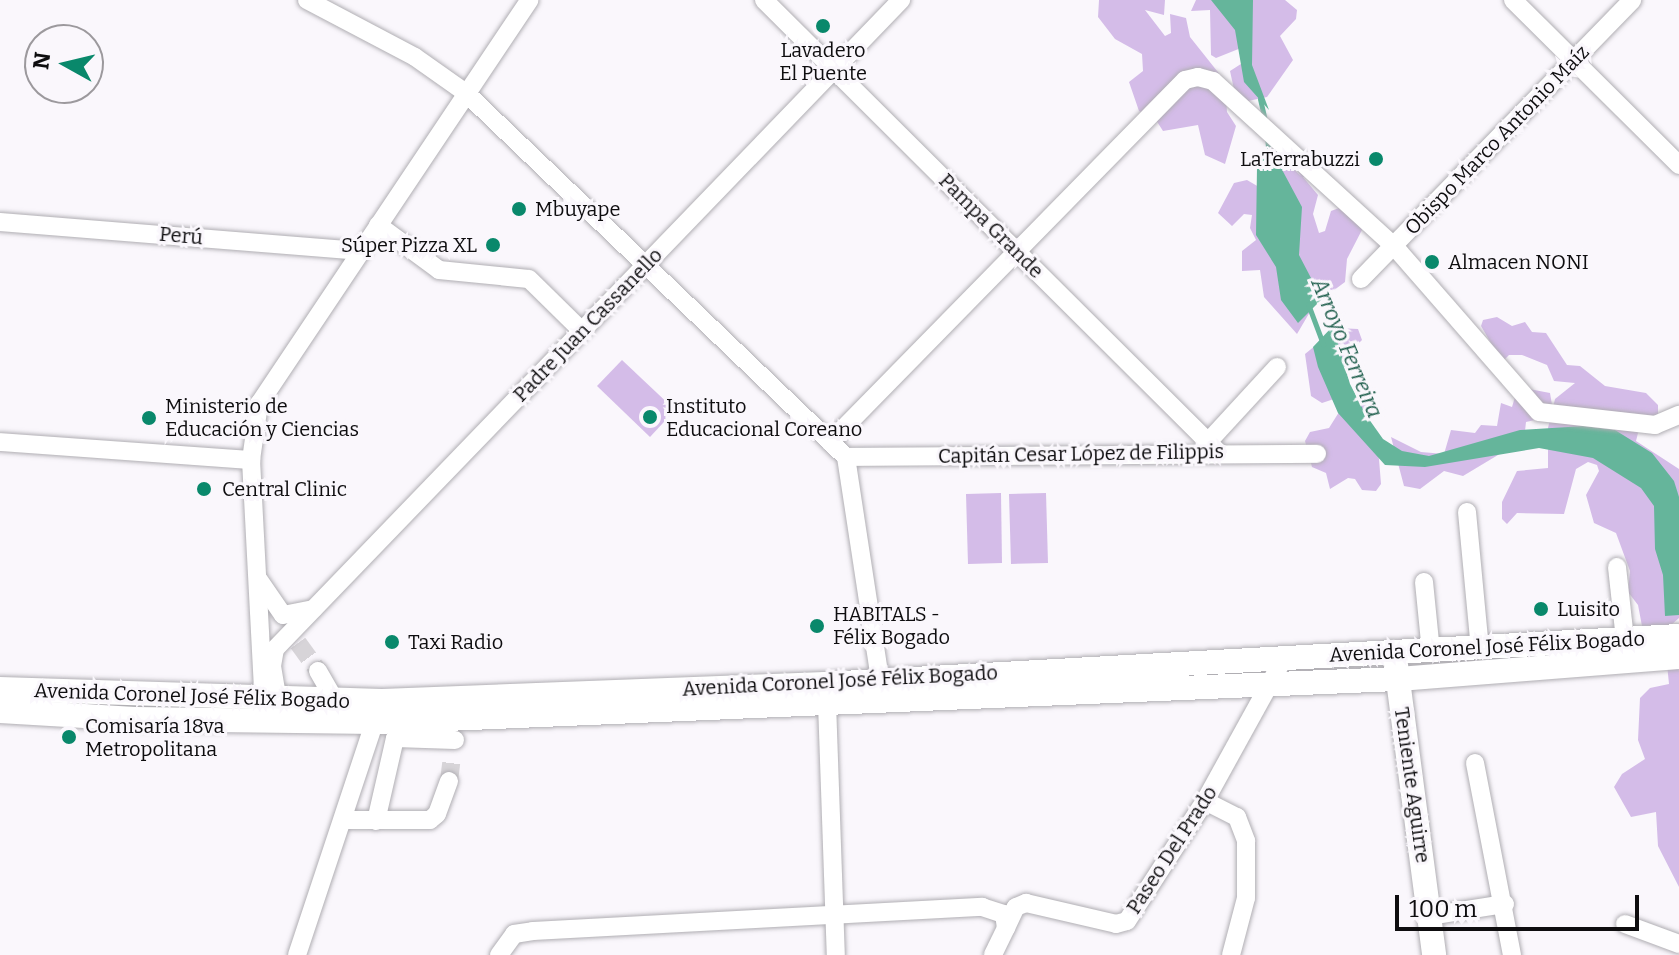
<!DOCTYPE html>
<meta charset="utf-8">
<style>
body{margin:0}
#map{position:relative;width:1679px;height:955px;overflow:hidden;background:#faf7fc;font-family:Bitter,serif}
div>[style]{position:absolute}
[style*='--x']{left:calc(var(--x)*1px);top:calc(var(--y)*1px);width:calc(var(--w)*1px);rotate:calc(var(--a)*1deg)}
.green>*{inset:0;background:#d4bce8}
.water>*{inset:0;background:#65b59b}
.stream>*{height:5px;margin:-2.5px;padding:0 2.5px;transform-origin:2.5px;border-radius:2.5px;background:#65b59b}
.minor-tunnel>*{height:18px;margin-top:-9px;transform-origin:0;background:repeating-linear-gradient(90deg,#d7d4d8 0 18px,transparent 0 27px)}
.roads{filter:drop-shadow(0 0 2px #b0aeb3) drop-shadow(0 0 2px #b0aeb3)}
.minor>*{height:18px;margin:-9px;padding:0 9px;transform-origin:9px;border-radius:9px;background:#fff}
.major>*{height:24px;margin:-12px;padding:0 12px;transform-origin:12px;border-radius:12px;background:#fff}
.dots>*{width:22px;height:22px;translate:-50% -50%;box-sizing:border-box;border:4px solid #faf7fc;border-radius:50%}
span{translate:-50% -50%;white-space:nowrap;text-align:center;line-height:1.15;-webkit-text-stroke:6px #faf7fc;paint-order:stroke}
.poi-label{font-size:20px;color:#0e0d0f}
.right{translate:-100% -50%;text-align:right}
.left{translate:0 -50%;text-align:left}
.street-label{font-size:20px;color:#0e0d0f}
.water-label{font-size:22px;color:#21604e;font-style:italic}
.north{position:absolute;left:24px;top:24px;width:80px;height:80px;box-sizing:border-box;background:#faf7fc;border:2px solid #9c999d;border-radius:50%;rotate:278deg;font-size:22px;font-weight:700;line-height:32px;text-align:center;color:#0e0d0f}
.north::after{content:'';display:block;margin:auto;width:28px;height:36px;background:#09886b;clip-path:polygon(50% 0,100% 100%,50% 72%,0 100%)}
.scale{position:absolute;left:1395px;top:895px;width:244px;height:36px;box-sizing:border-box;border:4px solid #0e0d0f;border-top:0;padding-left:10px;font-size:24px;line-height:28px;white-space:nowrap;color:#0e0d0f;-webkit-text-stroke:6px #faf7fc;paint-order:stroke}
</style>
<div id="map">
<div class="green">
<i style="clip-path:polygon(1099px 0,1165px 0,1164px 15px,1145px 10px,1165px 36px,1171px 33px,1170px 14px,1186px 18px,1190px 37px,1225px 81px,1227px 112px,1236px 126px,1225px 164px,1205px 155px,1198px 125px,1163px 131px,1156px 120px,1139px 111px,1129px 82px,1143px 71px,1142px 54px,1115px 39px,1098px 17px)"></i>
<i style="clip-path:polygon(1196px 0,1285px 0,1297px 10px,1296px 19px,1280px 36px,1293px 60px,1267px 97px,1248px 101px,1235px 94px,1230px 71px,1244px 62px,1241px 48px,1216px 58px,1211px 55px,1210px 10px,1191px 11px)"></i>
<i style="clip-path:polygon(1273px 149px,1301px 176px,1293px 165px,1300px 150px,1322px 165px,1322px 172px,1303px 177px,1318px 195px,1313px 214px,1319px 233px,1325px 231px,1331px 211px,1347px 205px,1364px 226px,1347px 259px,1345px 282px,1314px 305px,1297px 334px,1264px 297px,1260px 270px,1242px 271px,1242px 251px,1256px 240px,1250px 228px,1252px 215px,1244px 214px,1232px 226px,1218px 213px,1234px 183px,1247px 180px,1259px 187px,1264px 151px)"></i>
<i style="clip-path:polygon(1497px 317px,1512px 326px,1525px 322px,1532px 332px,1546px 333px,1567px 365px,1580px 366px,1605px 386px,1646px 393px,1658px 405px,1658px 421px,1639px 429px,1636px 441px,1679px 469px,1679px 618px,1671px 625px,1642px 626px,1638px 605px,1628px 592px,1630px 571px,1616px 533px,1594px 523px,1586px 495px,1599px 471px,1597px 465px,1588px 462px,1576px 469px,1564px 514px,1517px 513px,1507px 524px,1502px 519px,1502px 502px,1517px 471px,1548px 468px,1548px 428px,1555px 399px,1575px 383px,1554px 381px,1547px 365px,1522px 355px,1509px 355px,1502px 362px,1481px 326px,1483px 320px)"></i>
<i style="clip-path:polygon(1337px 328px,1358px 329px,1362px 340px,1344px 358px,1334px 399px,1322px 403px,1311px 396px,1305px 354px)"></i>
<i style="clip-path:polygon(622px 360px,675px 410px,650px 437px,597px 386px)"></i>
<i style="clip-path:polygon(1529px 389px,1550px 393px,1552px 405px,1539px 419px,1526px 422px,1525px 431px,1503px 452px,1463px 476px,1444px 471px,1420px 489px,1404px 486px,1391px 437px,1421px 452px,1444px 454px,1451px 430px,1475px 433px,1481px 425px,1497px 426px,1501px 403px,1512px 407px,1515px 397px)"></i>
<i style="clip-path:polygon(1351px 393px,1367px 405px,1365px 415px,1379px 459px,1381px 484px,1376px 491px,1362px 490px,1355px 479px,1348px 478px,1330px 489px,1326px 473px,1312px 467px,1305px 441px,1310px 432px,1329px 428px)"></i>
<i style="clip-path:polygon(1001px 493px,1002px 563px,968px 564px,966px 494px)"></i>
<i style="clip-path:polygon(1046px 493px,1048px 563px,1011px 564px,1009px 494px)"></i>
<i style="clip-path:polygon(1677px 663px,1679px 671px,1679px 887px,1658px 846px,1656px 812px,1631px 817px,1614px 787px,1622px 774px,1645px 759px,1638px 740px,1640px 698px,1650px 688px,1669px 684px,1667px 664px)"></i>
</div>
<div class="water">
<i style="clip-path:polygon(1211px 0,1253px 0,1252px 65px,1269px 110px,1244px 82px,1235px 30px)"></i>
<i style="clip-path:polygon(1266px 155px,1279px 164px,1302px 207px,1299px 255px,1322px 299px,1298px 323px,1281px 300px,1276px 267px,1256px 235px,1257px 167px)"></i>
<i style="clip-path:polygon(1333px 326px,1350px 384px,1366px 415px,1383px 439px,1402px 451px,1429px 456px,1520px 430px,1584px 426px,1615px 430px,1652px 453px,1674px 481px,1679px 497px,1679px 615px,1665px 616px,1663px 575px,1655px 549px,1654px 506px,1641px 488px,1593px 458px,1539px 448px,1425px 467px,1385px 465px,1338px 413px,1318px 367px,1313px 347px)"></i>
</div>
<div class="stream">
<i style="--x:1260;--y:99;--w:22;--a:77"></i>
<i style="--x:1267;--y:138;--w:26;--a:83"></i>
<i style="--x:1308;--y:304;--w:43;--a:69.4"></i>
</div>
<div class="minor-tunnel">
<i style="--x:298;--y:643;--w:34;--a:54"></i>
<i style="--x:449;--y:781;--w:23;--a:-83"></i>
</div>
<div class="roads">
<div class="minor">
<i style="--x:307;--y:0;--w:122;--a:27.8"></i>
<i style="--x:415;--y:57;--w:62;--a:35.2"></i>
<i style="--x:466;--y:93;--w:526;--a:43.77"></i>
<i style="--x:846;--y:457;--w:226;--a:81.3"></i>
<i style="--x:764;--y:0;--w:642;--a:44.87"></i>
<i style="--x:1513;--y:0;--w:234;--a:44.8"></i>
<i style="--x:0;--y:222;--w:363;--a:4.6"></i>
<i style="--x:378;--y:225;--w:76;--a:36.4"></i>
<i style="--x:439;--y:270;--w:90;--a:5.7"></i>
<i style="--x:529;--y:279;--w:74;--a:44.5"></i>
<i style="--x:1361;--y:279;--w:389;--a:-45.8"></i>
<i style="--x:0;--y:442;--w:252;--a:4.1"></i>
<i style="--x:830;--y:442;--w:507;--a:-45.56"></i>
<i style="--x:1185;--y:80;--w:13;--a:-13"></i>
<i style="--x:1198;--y:77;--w:16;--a:15"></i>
<i style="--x:1213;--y:81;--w:245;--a:42.4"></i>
<i style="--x:1394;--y:246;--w:220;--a:48.9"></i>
<i style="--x:1539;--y:412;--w:117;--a:6.4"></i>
<i style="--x:1655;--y:425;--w:26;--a:-23"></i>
<i style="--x:1208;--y:442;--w:102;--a:-47.4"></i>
<i style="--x:846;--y:457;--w:471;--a:-0.4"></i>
<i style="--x:1467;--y:512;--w:139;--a:84.6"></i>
<i style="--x:1617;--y:567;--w:73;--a:83.7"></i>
<i style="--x:259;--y:580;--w:42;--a:55.6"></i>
<i style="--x:283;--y:615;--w:31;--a:-11"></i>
<i style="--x:1424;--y:582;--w:70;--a:84.3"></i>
<i style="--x:318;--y:671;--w:34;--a:60"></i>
<i style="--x:827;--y:703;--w:252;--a:88"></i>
<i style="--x:264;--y:708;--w:248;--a:-93"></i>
<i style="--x:251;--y:460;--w:57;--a:-81.9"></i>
<i style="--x:259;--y:404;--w:486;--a:-56.2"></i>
<i style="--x:279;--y:708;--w:43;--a:-99.5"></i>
<i style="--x:272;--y:666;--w:17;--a:-80"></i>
<i style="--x:275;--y:649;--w:902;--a:-46.03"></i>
<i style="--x:1475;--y:763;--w:196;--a:79.1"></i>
<i style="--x:1205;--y:801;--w:36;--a:27"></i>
<i style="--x:1237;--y:817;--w:26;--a:69"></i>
<i style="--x:1246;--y:841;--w:57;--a:90"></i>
<i style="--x:1246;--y:898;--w:59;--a:104.7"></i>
<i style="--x:343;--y:820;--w:87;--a:0"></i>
<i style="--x:430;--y:820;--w:9;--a:-41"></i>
<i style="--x:437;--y:814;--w:35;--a:-70"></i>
<i style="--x:376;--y:821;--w:85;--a:-77.1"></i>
<i style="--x:395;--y:738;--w:60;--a:1.9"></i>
<i style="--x:1429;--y:916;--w:77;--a:-9"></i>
<i style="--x:1625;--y:924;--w:58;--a:20.3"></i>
<i style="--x:1006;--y:928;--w:23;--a:-65"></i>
<i style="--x:1016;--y:907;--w:11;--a:-22"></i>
<i style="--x:1026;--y:903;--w:92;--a:13.1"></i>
<i style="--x:1116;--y:924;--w:11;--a:-15"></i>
<i style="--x:1127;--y:921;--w:143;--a:-57"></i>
<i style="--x:1205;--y:801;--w:163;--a:-61.1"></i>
<i style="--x:297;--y:955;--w:257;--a:-71.6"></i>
<i style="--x:499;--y:955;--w:26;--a:-54"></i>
<i style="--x:514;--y:934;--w:19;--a:-9"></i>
<i style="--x:533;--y:931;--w:450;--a:-3.1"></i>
<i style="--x:982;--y:907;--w:23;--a:18"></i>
<i style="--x:1004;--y:914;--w:14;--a:82"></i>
<i style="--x:1006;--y:928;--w:30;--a:116"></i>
</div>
<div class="major">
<i style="--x:1396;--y:665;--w:292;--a:82.5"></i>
<i style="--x:0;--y:689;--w:382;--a:1.8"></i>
<i style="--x:382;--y:701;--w:443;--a:-2.2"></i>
<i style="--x:825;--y:684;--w:855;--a:-3.22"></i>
<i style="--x:0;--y:711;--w:135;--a:3.4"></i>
<i style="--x:135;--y:719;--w:240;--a:0.7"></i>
<i style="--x:375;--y:722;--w:1024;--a:-2.41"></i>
<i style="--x:1398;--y:679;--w:282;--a:-4.5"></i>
</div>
</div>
<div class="dots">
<i style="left:823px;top:26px;background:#09886b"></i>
<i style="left:1376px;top:159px;background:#09886b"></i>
<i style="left:519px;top:209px;background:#09886b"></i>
<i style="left:493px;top:245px;background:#09886b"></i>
<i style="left:1432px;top:262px;background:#09886b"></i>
<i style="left:650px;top:417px;background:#09886b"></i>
<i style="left:149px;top:418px;background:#09886b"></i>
<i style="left:204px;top:489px;background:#09886b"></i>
<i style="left:1541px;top:609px;background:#09886b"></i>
<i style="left:817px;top:626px;background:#09886b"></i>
<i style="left:392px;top:642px;background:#09886b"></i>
<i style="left:69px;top:737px;background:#09886b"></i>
</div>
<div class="poi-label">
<span style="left:823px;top:62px">Lavadero<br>El Puente</span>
<span class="right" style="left:1360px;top:159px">LaTerrabuzzi</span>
<span class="left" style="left:535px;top:209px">Mbuyape</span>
<span class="right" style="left:477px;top:245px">Súper Pizza XL</span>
<span class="left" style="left:1448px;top:262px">Almacen NONI</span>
<span class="left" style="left:165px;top:418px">Ministerio de<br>Educación y Ciencias</span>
<span class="left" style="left:666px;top:418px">Instituto<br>Educacional Coreano</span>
<span class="left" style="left:222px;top:489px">Central Clinic</span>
<span class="left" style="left:1557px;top:609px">Luisito</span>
<span class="left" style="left:833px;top:626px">HABITALS -<br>Félix Bogado</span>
<span class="left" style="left:408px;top:642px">Taxi Radio</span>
<span class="left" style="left:85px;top:738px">Comisaría 18va<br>Metropolitana</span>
</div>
<div class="street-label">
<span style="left:1497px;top:140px;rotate:-46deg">Obispo Marco Antonio Maíz</span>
<span style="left:991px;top:226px;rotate:45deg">Pampa Grande</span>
<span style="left:181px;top:236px;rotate:5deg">Perú</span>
<span style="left:588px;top:325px;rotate:-46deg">Padre Juan Cassanello</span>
<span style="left:1081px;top:454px;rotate:-1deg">Capitán Cesar López de Filippis</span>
<span style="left:1487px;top:647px;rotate:-3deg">Avenida Coronel José Félix Bogado</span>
<span style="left:840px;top:681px;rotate:-3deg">Avenida Coronel José Félix Bogado</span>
<span style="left:192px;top:696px;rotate:2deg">Avenida Coronel José Félix Bogado</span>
<span style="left:1412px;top:785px;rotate:82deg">Teniente Aguirre</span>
<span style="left:1172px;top:850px;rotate:-57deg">Paseo Del Prado</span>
</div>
<div class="water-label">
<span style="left:1347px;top:348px;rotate:67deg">Arroyo Ferreira</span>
</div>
<div class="north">N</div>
<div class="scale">100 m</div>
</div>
